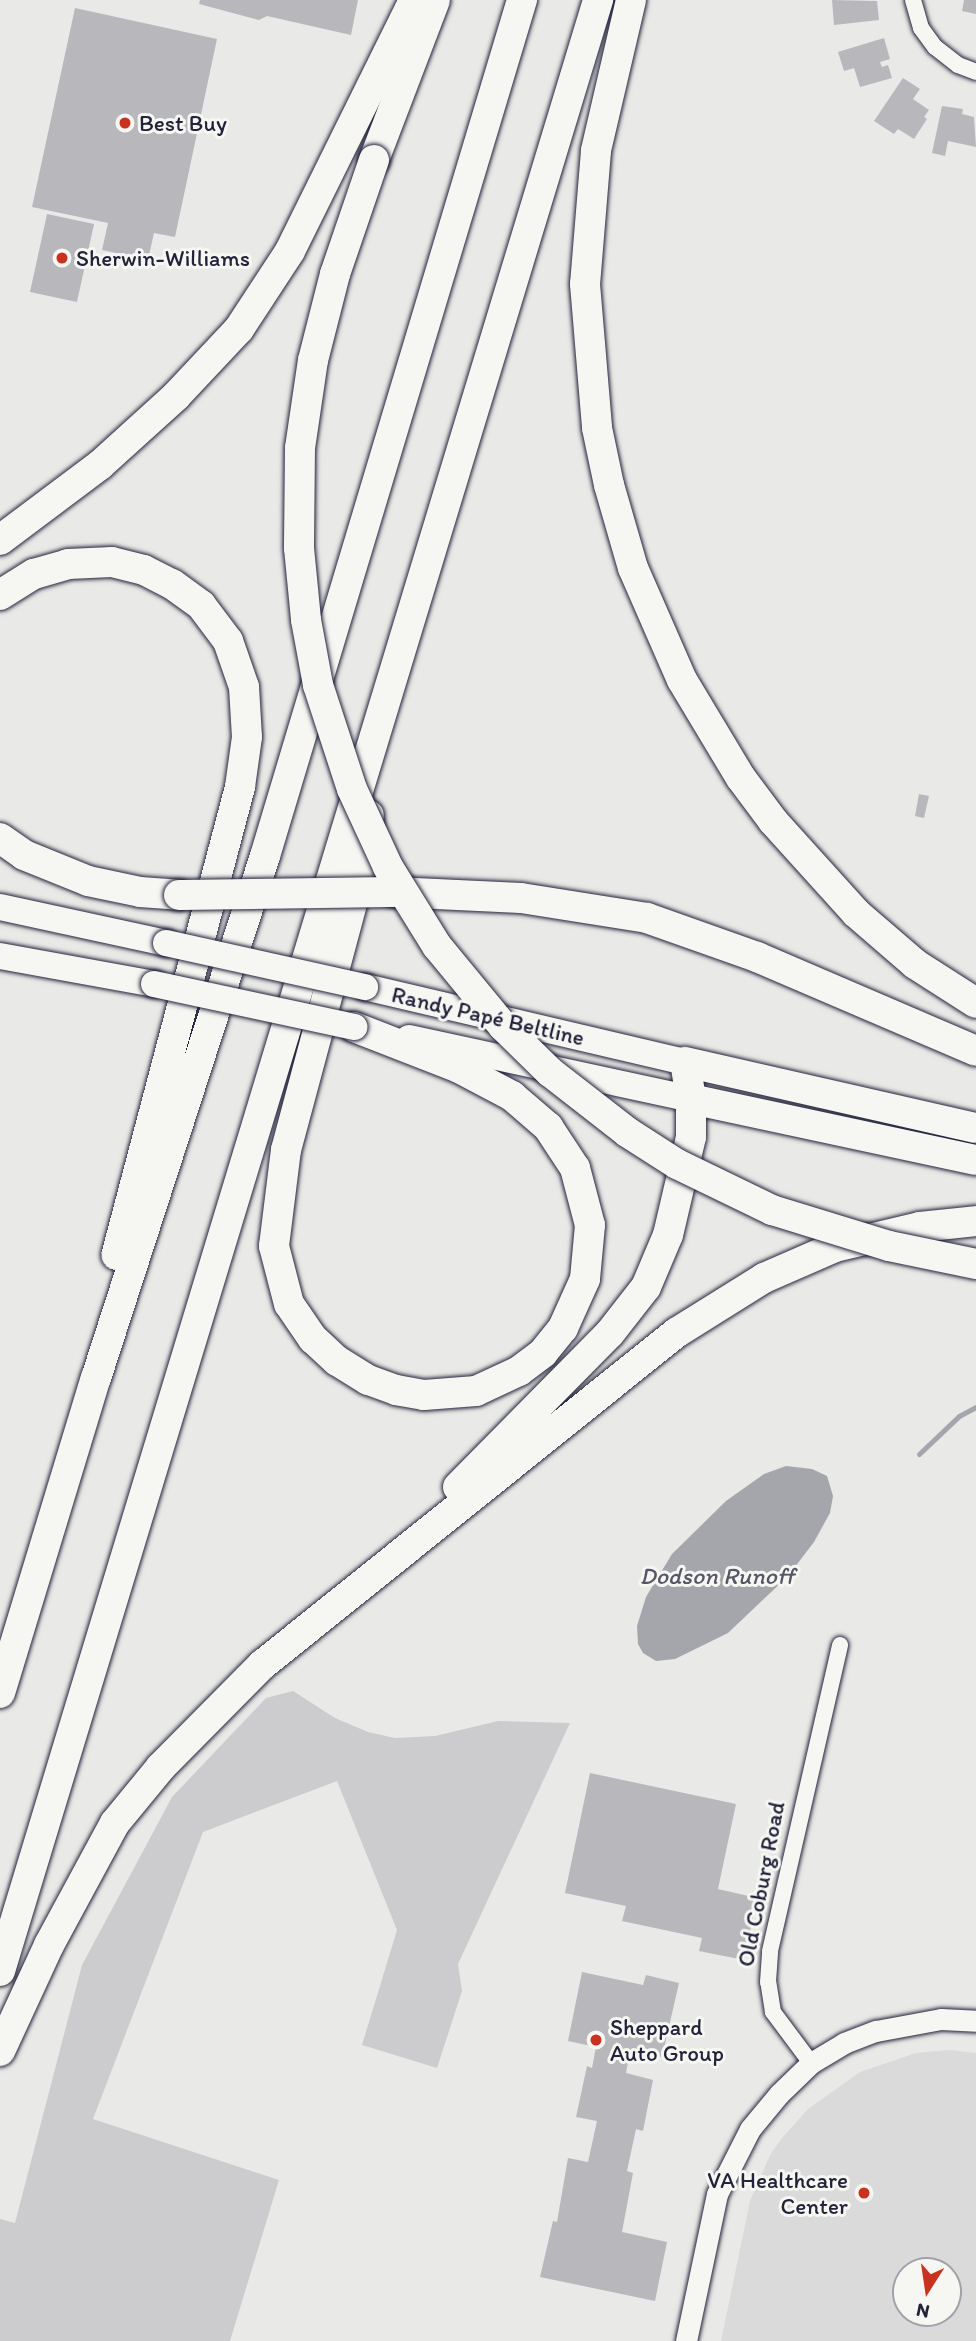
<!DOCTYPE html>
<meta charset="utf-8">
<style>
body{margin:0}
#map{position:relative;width:976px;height:2341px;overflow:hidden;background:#e9e9e7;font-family:Itim,sans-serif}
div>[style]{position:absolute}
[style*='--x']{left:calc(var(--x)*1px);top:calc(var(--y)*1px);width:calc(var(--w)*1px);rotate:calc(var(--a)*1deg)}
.built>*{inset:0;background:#dadada}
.green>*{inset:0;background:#ccccce}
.water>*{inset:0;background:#a5a5ac}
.stream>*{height:5px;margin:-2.5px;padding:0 2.5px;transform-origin:2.5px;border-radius:2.5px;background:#a5a5ac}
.building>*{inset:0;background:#b8b8bc}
.roads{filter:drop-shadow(0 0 2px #22223b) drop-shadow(0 0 2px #22223b)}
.minor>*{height:16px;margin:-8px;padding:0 8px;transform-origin:8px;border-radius:8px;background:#f6f6f2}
.tertiary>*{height:21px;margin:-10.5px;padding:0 10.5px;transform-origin:10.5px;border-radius:10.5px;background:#f6f6f2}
.primary>*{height:26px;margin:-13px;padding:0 13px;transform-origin:13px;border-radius:13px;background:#f6f6f2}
.motorway>*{height:30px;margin:-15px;padding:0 15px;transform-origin:15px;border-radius:15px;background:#f6f6f2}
.bridges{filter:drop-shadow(0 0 2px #22223b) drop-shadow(0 0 2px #22223b)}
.primary-bridge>*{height:26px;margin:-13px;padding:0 13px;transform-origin:13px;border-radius:13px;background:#f6f6f2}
.motorway-bridge>*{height:30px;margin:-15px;padding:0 15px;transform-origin:15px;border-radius:15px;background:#f6f6f2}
.dots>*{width:19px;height:19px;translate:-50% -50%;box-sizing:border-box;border:4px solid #f6f6f2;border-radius:50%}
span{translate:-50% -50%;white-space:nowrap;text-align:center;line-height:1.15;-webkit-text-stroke:6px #f6f6f2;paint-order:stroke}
.poi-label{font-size:23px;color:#22223b}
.left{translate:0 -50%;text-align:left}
.right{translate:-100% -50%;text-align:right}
.street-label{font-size:23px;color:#22223b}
.water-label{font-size:24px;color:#565668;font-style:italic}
.north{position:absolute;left:892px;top:2257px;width:70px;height:70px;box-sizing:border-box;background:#f6f6f2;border:2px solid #a1a1a9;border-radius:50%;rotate:192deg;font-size:19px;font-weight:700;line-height:28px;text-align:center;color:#22223b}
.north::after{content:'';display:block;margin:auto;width:24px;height:32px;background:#c8321e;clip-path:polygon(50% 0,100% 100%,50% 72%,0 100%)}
</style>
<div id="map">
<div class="built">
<i style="clip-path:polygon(evenodd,949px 2050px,976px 2053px,976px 2341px,721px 2341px,750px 2201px,770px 2155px,782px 2138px,808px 2109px,860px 2072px,916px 2053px,949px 2050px,906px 2271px,948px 2271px,948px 2313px,906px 2313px,906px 2271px)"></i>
</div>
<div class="green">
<i style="clip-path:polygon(293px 1691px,335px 1718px,368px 1732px,395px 1738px,435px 1736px,498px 1721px,570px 1723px,458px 1964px,462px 1991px,437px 2068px,362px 2045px,397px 1930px,337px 1781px,203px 1832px,93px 2119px,279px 2180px,230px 2341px,0 2341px,0 2219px,15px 2223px,82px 1965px,172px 1797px,266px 1698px)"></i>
</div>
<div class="water">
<i style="clip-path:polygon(786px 1466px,812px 1469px,827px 1476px,833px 1496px,830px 1513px,814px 1542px,788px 1576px,728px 1633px,675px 1659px,656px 1661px,643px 1653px,638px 1644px,637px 1626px,646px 1597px,672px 1554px,726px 1501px,764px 1474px)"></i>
</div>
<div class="stream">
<i style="--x:919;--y:1454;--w:55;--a:-43.5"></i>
<i style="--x:959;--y:1416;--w:19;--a:-28"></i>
</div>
<div class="building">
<i style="clip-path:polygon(200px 0,358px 0,351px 35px,267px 16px,259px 20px,199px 4px)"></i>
<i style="clip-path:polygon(832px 0,877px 1px,879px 20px,834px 25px)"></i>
<i style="clip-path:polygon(964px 0,976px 0,976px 14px,962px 11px)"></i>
<i style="clip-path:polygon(75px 8px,217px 39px,175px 237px,154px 233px,148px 260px,102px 250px,108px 223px,32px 207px)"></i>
<i style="clip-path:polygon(884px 38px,890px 59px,880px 62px,882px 67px,888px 65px,892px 78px,860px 87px,854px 68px,844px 71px,838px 52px)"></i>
<i style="clip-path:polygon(903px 78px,920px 89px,913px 99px,929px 110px,924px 117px,927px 119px,914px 139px,898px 129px,894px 134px,874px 121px)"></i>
<i style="clip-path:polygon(942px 106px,963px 109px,962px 114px,974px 117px,976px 147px,948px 141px,945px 156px,932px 153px)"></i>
<i style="clip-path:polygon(47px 214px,94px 224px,77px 302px,30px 292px)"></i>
<i style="clip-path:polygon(919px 794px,929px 796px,924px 818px,915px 816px)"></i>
<i style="clip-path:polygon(590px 1773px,736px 1804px,718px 1889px,757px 1898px,744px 1960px,699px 1951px,702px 1938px,622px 1921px,626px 1906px,565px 1893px)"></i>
<i style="clip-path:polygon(582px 1972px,643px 1985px,646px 1975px,679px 1983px,662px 2057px,630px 2051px,626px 2073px,653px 2080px,643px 2131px,636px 2129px,627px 2171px,633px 2173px,622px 2232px,667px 2242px,655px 2301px,540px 2277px,553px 2221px,557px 2222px,568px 2158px,588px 2162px,597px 2121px,576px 2117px,587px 2066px,592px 2068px,596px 2047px,568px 2041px)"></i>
</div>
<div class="roads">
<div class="minor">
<i style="--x:913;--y:0;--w:29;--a:74"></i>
<i style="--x:921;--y:28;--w:24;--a:54"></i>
<i style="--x:935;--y:47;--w:29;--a:38"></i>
<i style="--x:958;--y:65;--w:19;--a:21"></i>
<i style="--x:811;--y:2063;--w:64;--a:-126.7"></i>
<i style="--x:773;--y:2012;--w:30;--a:-99"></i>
<i style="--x:768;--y:1982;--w:31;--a:-86"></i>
<i style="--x:770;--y:1951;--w:314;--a:-77.1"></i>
</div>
<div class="tertiary">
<i style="--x:686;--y:2341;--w:150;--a:-78.1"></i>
<i style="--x:717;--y:2194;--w:73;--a:-63.1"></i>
<i style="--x:750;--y:2129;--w:45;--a:-50.4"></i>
<i style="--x:779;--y:2094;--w:45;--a:-44.1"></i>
<i style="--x:811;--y:2063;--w:39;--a:-31"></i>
<i style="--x:844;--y:2043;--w:34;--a:-21"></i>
<i style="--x:876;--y:2031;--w:66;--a:-10.5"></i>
<i style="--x:941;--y:2019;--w:35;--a:3"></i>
</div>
<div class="primary">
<i style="--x:0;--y:907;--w:170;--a:12.2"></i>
<i style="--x:0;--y:956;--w:157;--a:10.3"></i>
<i style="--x:365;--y:987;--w:329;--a:13.2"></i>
<i style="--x:409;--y:1038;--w:289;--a:12.2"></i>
</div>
<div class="motorway">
<i style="--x:631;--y:0;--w:155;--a:103.1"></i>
<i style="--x:596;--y:151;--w:133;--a:94.7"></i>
<i style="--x:585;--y:284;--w:144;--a:85.2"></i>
<i style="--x:597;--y:428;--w:58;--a:78.1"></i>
<i style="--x:609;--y:485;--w:86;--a:73.9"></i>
<i style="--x:633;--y:568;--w:122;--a:66.4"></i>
<i style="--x:682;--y:680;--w:114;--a:59"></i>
<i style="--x:741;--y:778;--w:54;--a:53.3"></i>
<i style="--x:773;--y:821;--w:124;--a:47.9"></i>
<i style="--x:856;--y:913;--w:78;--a:40.8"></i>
<i style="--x:915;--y:964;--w:72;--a:32.6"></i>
<i style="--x:374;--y:160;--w:171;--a:-69.1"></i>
<i style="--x:0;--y:540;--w:125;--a:-36.9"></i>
<i style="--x:100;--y:465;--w:103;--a:-42.2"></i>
<i style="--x:176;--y:396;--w:92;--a:-46.8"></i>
<i style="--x:239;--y:329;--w:93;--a:-56.8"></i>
<i style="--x:290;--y:251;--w:280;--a:-63.7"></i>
<i style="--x:0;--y:595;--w:40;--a:-32"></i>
<i style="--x:34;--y:574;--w:35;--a:-16"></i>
<i style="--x:68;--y:564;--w:44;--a:-2.6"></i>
<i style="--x:112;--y:562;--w:33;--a:14"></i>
<i style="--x:144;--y:570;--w:31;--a:27"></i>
<i style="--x:172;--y:584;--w:36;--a:36"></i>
<i style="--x:201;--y:605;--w:45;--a:53.1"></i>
<i style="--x:228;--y:641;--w:49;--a:70.8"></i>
<i style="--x:244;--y:687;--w:50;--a:86.6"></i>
<i style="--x:247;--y:737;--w:50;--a:98"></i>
<i style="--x:240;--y:787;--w:484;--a:104.8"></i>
<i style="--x:0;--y:838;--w:29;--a:35"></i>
<i style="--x:24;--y:855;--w:69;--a:22.1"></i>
<i style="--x:88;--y:881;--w:53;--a:11.9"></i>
<i style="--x:140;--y:892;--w:39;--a:4"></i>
<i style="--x:394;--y:892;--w:127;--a:2.7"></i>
<i style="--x:521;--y:898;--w:128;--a:9"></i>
<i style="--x:647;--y:918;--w:117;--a:19.5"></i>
<i style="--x:757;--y:957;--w:238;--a:23.2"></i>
<i style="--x:354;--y:1027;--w:113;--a:21.3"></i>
<i style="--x:459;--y:1068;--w:60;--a:27.8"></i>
<i style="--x:512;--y:1096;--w:48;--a:40.7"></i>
<i style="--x:548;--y:1127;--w:49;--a:56.6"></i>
<i style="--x:575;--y:1168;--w:59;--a:75.3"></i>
<i style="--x:590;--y:1225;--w:54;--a:95.3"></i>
<i style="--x:585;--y:1279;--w:54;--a:114.2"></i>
<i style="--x:563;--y:1328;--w:32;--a:129"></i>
<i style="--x:543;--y:1353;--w:30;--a:143"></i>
<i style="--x:519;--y:1371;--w:47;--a:155.1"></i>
<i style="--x:476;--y:1391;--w:52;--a:175.6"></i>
<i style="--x:424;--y:1395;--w:28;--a:-170"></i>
<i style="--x:396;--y:1390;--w:30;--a:-160"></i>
<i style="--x:368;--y:1380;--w:36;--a:-148"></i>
<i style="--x:337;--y:1361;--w:33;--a:-137"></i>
<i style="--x:313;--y:1339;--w:42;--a:-124.4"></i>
<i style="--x:289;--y:1304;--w:60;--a:-104.5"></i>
<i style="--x:274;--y:1246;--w:97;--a:-82.9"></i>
<i style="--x:286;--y:1150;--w:313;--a:-75"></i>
<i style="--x:367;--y:848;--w:33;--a:-87"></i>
<i style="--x:691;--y:1099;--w:291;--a:12.1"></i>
<i style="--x:458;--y:1487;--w:216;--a:-45.4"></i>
<i style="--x:610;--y:1333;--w:58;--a:-52"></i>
<i style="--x:646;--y:1287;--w:56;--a:-67.1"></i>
<i style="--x:668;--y:1235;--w:101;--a:-76.8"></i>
<i style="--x:691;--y:1137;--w:38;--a:-90"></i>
<i style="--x:691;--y:1099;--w:37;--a:-99"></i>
<i style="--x:685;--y:1062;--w:298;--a:12.8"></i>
<i style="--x:0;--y:1693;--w:329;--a:-73.1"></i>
<i style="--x:96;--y:1378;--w:549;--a:-72.06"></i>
<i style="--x:265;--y:856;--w:894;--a:-73.29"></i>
<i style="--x:0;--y:1971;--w:2060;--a:-73.12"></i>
<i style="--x:0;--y:2051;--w:117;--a:-65.2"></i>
<i style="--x:49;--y:1945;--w:139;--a:-61.6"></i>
<i style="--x:115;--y:1823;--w:72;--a:-50.6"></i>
<i style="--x:161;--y:1767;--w:144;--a:-45.3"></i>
<i style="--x:262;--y:1665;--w:531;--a:-38.73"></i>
<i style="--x:676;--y:1333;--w:104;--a:-32"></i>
<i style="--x:764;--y:1278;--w:77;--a:-23.6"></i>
<i style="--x:835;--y:1247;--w:87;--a:-13.2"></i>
<i style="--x:920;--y:1227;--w:56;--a:-6.1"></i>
</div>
</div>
<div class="bridges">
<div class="primary-bridge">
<i style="--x:166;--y:943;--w:204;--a:12.5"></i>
<i style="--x:154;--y:984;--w:205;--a:12.1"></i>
</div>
<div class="motorway-bridge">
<i style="--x:374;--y:160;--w:120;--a:108.9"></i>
<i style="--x:335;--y:274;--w:89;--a:104.3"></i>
<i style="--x:313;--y:360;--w:89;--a:98.4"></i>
<i style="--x:300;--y:448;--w:100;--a:90.6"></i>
<i style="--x:299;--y:548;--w:72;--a:84.4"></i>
<i style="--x:306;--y:620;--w:66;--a:79.5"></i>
<i style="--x:318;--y:685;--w:109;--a:71.9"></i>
<i style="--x:352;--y:789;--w:86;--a:65.2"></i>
<i style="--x:388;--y:867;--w:93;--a:58.2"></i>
<i style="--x:437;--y:946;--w:104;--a:50.5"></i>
<i style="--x:503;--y:1026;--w:66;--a:44.4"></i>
<i style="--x:550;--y:1072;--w:98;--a:37.9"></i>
<i style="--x:627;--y:1132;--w:59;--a:32.6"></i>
<i style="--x:677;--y:1164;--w:106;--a:25.8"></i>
<i style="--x:772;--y:1210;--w:122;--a:17.1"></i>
<i style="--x:889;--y:1246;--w:89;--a:11.7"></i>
<i style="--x:179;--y:895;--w:215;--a:-0.8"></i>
</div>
</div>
<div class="dots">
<i style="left:125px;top:123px;background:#c8321e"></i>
<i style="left:62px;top:258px;background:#c8321e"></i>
<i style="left:596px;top:2040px;background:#c8321e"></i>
<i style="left:864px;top:2193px;background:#c8321e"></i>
</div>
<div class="poi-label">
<span class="left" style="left:139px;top:123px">Best Buy</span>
<span class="left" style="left:76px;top:258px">Sherwin-Williams</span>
<span class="left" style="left:610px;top:2040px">Sheppard<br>Auto Group</span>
<span class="right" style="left:848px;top:2193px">VA Healthcare<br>Center</span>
</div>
<div class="street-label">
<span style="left:488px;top:1016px;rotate:13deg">Randy Papé Beltline</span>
<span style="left:761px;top:1884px;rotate:-79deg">Old Coburg Road</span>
</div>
<div class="water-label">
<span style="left:717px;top:1576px">Dodson Runoff</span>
</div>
<div class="north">N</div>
</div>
